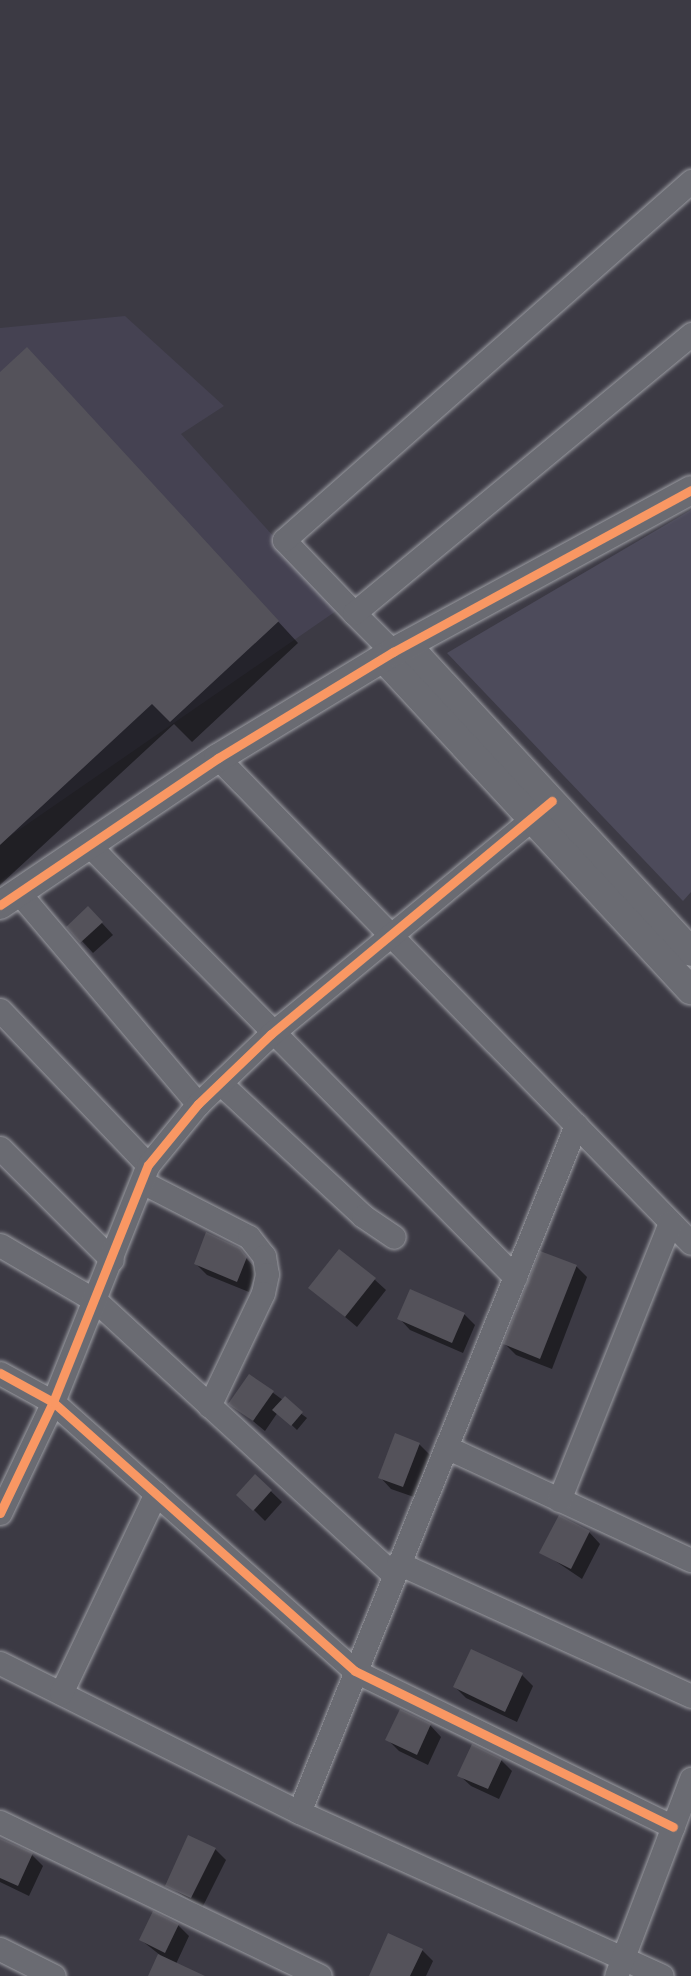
<!DOCTYPE html>
<style>
body{margin:0}
#map{position:relative;width:691px;height:1976px;overflow:hidden;background:#3c3a44;font-family:"Patrick Hand",sans-serif}
div>[style]{position:absolute}
[style*='--x']{left:calc(var(--x)*1px);top:calc(var(--y)*1px);width:calc(var(--w)*1px);rotate:calc(var(--a)*1deg)}
.built>*{inset:0;background:#454252}
.green>*{inset:0;background:#4d4b5b}
.shadow>*{inset:0;background:#0007}
.building>*{inset:0;background:#54525a}
.roads{filter:drop-shadow(0 0 2px #9d9ea4) drop-shadow(0 0 2px #9d9ea4)}
.minor>*{height:23px;margin:-11.5px;padding:0 11.5px;transform-origin:11.5px;border-radius:11.5px;background:#6a6b72}
.tertiary>*{height:28px;margin:-14px;padding:0 14px;transform-origin:14px;border-radius:14px;background:#6a6b72}
.cycleway>*{height:9px;margin:-4.5px;padding:0 4.5px;transform-origin:4.5px;border-radius:4.5px;background:#f99763}
span{translate:-50% -50%;white-space:nowrap;text-align:center;line-height:1.15;-webkit-text-stroke:6px #2f2a3d;paint-order:stroke}
</style>
<div id="map">
<div class="built">
<i style="clip-path:polygon(125px 316px,224px 406px,181px 434px,339px 609px,0 843px,0 328px)"></i>
</div>
<div class="green">
<i style="clip-path:polygon(691px 510px,691px 892px,683px 901px,447px 653px)"></i>
</div>
<div class="shadow">
<i style="clip-path:polygon(27px 349px,298px 643px,192px 742px,174px 724px,0 885px,0 374px)"></i>
<i style="clip-path:polygon(88px 908px,113px 935px,93px 953px,69px 927px)"></i>
<i style="clip-path:polygon(239px 1250px,257px 1270px,249px 1292px,207px 1275px,196px 1264px)"></i>
<i style="clip-path:polygon(576px 1266px,587px 1277px,552px 1369px,516px 1355px,505px 1344px)"></i>
<i style="clip-path:polygon(374px 1279px,386px 1290px,357px 1327px,311px 1288px)"></i>
<i style="clip-path:polygon(464px 1314px,475px 1325px,463px 1353px,410px 1330px,399px 1318px)"></i>
<i style="clip-path:polygon(272px 1392px,307px 1418px,297px 1430px,278px 1412px,265px 1431px,231px 1403px)"></i>
<i style="clip-path:polygon(419px 1444px,430px 1455px,414px 1497px,391px 1489px,380px 1477px)"></i>
<i style="clip-path:polygon(255px 1476px,282px 1502px,265px 1521px,239px 1495px)"></i>
<i style="clip-path:polygon(589px 1532px,600px 1544px,582px 1579px,542px 1552px)"></i>
<i style="clip-path:polygon(522px 1675px,533px 1686px,517px 1722px,466px 1698px,455px 1687px)"></i>
<i style="clip-path:polygon(430px 1725px,441px 1737px,428px 1765px,399px 1751px,388px 1740px)"></i>
<i style="clip-path:polygon(501px 1760px,512px 1771px,499px 1799px,471px 1786px,459px 1775px)"></i>
<i style="clip-path:polygon(0 1845px,32px 1855px,43px 1866px,29px 1896px,0 1882px)"></i>
<i style="clip-path:polygon(215px 1849px,226px 1860px,202px 1908px,167px 1885px)"></i>
<i style="clip-path:polygon(178px 1925px,189px 1936px,176px 1964px,200px 1976px,150px 1976px,160px 1955px,141px 1940px)"></i>
<i style="clip-path:polygon(422px 1950px,433px 1961px,426px 1976px,376px 1976px)"></i>
</div>
<div class="building">
<i style="clip-path:polygon(27px 347px,279px 621px,170px 722px,152px 704px,0 845px,0 372px)"></i>
<i style="clip-path:polygon(88px 906px,103px 922px,80px 943px,66px 927px)"></i>
<i style="clip-path:polygon(206px 1232px,240px 1248px,247px 1257px,237px 1282px,194px 1264px)"></i>
<i style="clip-path:polygon(339px 1249px,376px 1278px,345px 1317px,308px 1288px)"></i>
<i style="clip-path:polygon(540px 1251px,577px 1265px,540px 1359px,503px 1344px)"></i>
<i style="clip-path:polygon(410px 1289px,465px 1313px,452px 1343px,397px 1319px)"></i>
<i style="clip-path:polygon(249px 1374px,274px 1391px,253px 1421px,228px 1404px)"></i>
<i style="clip-path:polygon(285px 1396px,303px 1412px,291px 1426px,272px 1410px)"></i>
<i style="clip-path:polygon(395px 1433px,420px 1443px,403px 1487px,378px 1478px)"></i>
<i style="clip-path:polygon(255px 1474px,272px 1490px,253px 1511px,236px 1495px)"></i>
<i style="clip-path:polygon(559px 1515px,590px 1531px,571px 1569px,539px 1553px)"></i>
<i style="clip-path:polygon(471px 1649px,523px 1673px,505px 1712px,453px 1687px)"></i>
<i style="clip-path:polygon(400px 1709px,431px 1724px,417px 1755px,385px 1740px)"></i>
<i style="clip-path:polygon(472px 1744px,502px 1759px,488px 1789px,457px 1776px)"></i>
<i style="clip-path:polygon(188px 1835px,216px 1848px,191px 1898px,165px 1886px)"></i>
<i style="clip-path:polygon(0 1838px,33px 1853px,18px 1886px,0 1878px)"></i>
<i style="clip-path:polygon(153px 1911px,179px 1924px,165px 1953px,139px 1940px)"></i>
<i style="clip-path:polygon(388px 1933px,423px 1949px,410px 1976px,369px 1976px)"></i>
<i style="clip-path:polygon(158px 1954px,205px 1976px,148px 1976px)"></i>
</div>
<div class="roads">
<div class="minor">
<i style="--x:354;--y:613;--w:101;--a:-133.8"></i>
<i style="--x:284;--y:540;--w:543;--a:-41.41"></i>
<i style="--x:393;--y:652;--w:55;--a:-135"></i>
<i style="--x:354;--y:613;--w:438;--a:-39.6"></i>
<i style="--x:218;--y:758;--w:677;--a:45.72"></i>
<i style="--x:89;--y:845;--w:607;--a:45.4"></i>
<i style="--x:19;--y:893;--w:277;--a:49.7"></i>
<i style="--x:0;--y:1010;--w:214;--a:46.3"></i>
<i style="--x:220;--y:1083;--w:195;--a:42.9"></i>
<i style="--x:363;--y:1216;--w:37;--a:34"></i>
<i style="--x:0;--y:1148;--w:158;--a:45"></i>
<i style="--x:142;--y:1182;--w:120;--a:27.2"></i>
<i style="--x:249;--y:1237;--w:24;--a:52"></i>
<i style="--x:264;--y:1256;--w:18;--a:81"></i>
<i style="--x:267;--y:1274;--w:19;--a:102"></i>
<i style="--x:263;--y:1293;--w:125;--a:115.5"></i>
<i style="--x:0;--y:1245;--w:111;--a:30.3"></i>
<i style="--x:96;--y:1301;--w:403;--a:42.6"></i>
<i style="--x:0;--y:1373;--w:60;--a:28.7"></i>
<i style="--x:53;--y:1402;--w:404;--a:41.7"></i>
<i style="--x:355;--y:1671;--w:354;--a:26.1"></i>
<i style="--x:446;--y:1447;--w:270;--a:24.8"></i>
<i style="--x:559;--y:1500;--w:299;--a:-68.2"></i>
<i style="--x:0;--y:1513;--w:123;--a:-64.5"></i>
<i style="--x:53;--y:1402;--w:255;--a:-68.2"></i>
<i style="--x:148;--y:1165;--w:79;--a:-50.7"></i>
<i style="--x:198;--y:1104;--w:101;--a:-43.8"></i>
<i style="--x:271;--y:1034;--w:355;--a:-39.5"></i>
<i style="--x:398;--y:1563;--w:322;--a:24.4"></i>
<i style="--x:0;--y:1663;--w:334;--a:26.5"></i>
<i style="--x:299;--y:1812;--w:398;--a:24.3"></i>
<i style="--x:61;--y:1693;--w:221;--a:-64.6"></i>
<i style="--x:299;--y:1812;--w:741;--a:-68.04"></i>
<i style="--x:0;--y:1822;--w:355;--a:25.7"></i>
<i style="--x:0;--y:1949;--w:60;--a:26.6"></i>
<i style="--x:616;--y:1976;--w:211;--a:-69.2"></i>
</div>
<div class="tertiary">
<i style="--x:407;--y:645;--w:418;--a:47.2"></i>
<i style="--x:385;--y:660;--w:450;--a:47.2"></i>
<i style="--x:0;--y:905;--w:263;--a:-34"></i>
<i style="--x:218;--y:758;--w:205;--a:-31.2"></i>
<i style="--x:393;--y:652;--w:339;--a:-28.5"></i>
</div>
</div>
<div class="cycleway">
<i style="--x:0;--y:905;--w:263;--a:-34"></i>
<i style="--x:218;--y:758;--w:205;--a:-31.2"></i>
<i style="--x:393;--y:652;--w:339;--a:-28.5"></i>
<i style="--x:0;--y:1373;--w:60;--a:28.7"></i>
<i style="--x:53;--y:1402;--w:404;--a:41.7"></i>
<i style="--x:355;--y:1671;--w:354;--a:26.1"></i>
<i style="--x:0;--y:1513;--w:123;--a:-64.5"></i>
<i style="--x:53;--y:1402;--w:255;--a:-68.2"></i>
<i style="--x:148;--y:1165;--w:79;--a:-50.7"></i>
<i style="--x:198;--y:1104;--w:101;--a:-43.8"></i>
<i style="--x:271;--y:1034;--w:365;--a:-39.7"></i>
</div>
</div>
